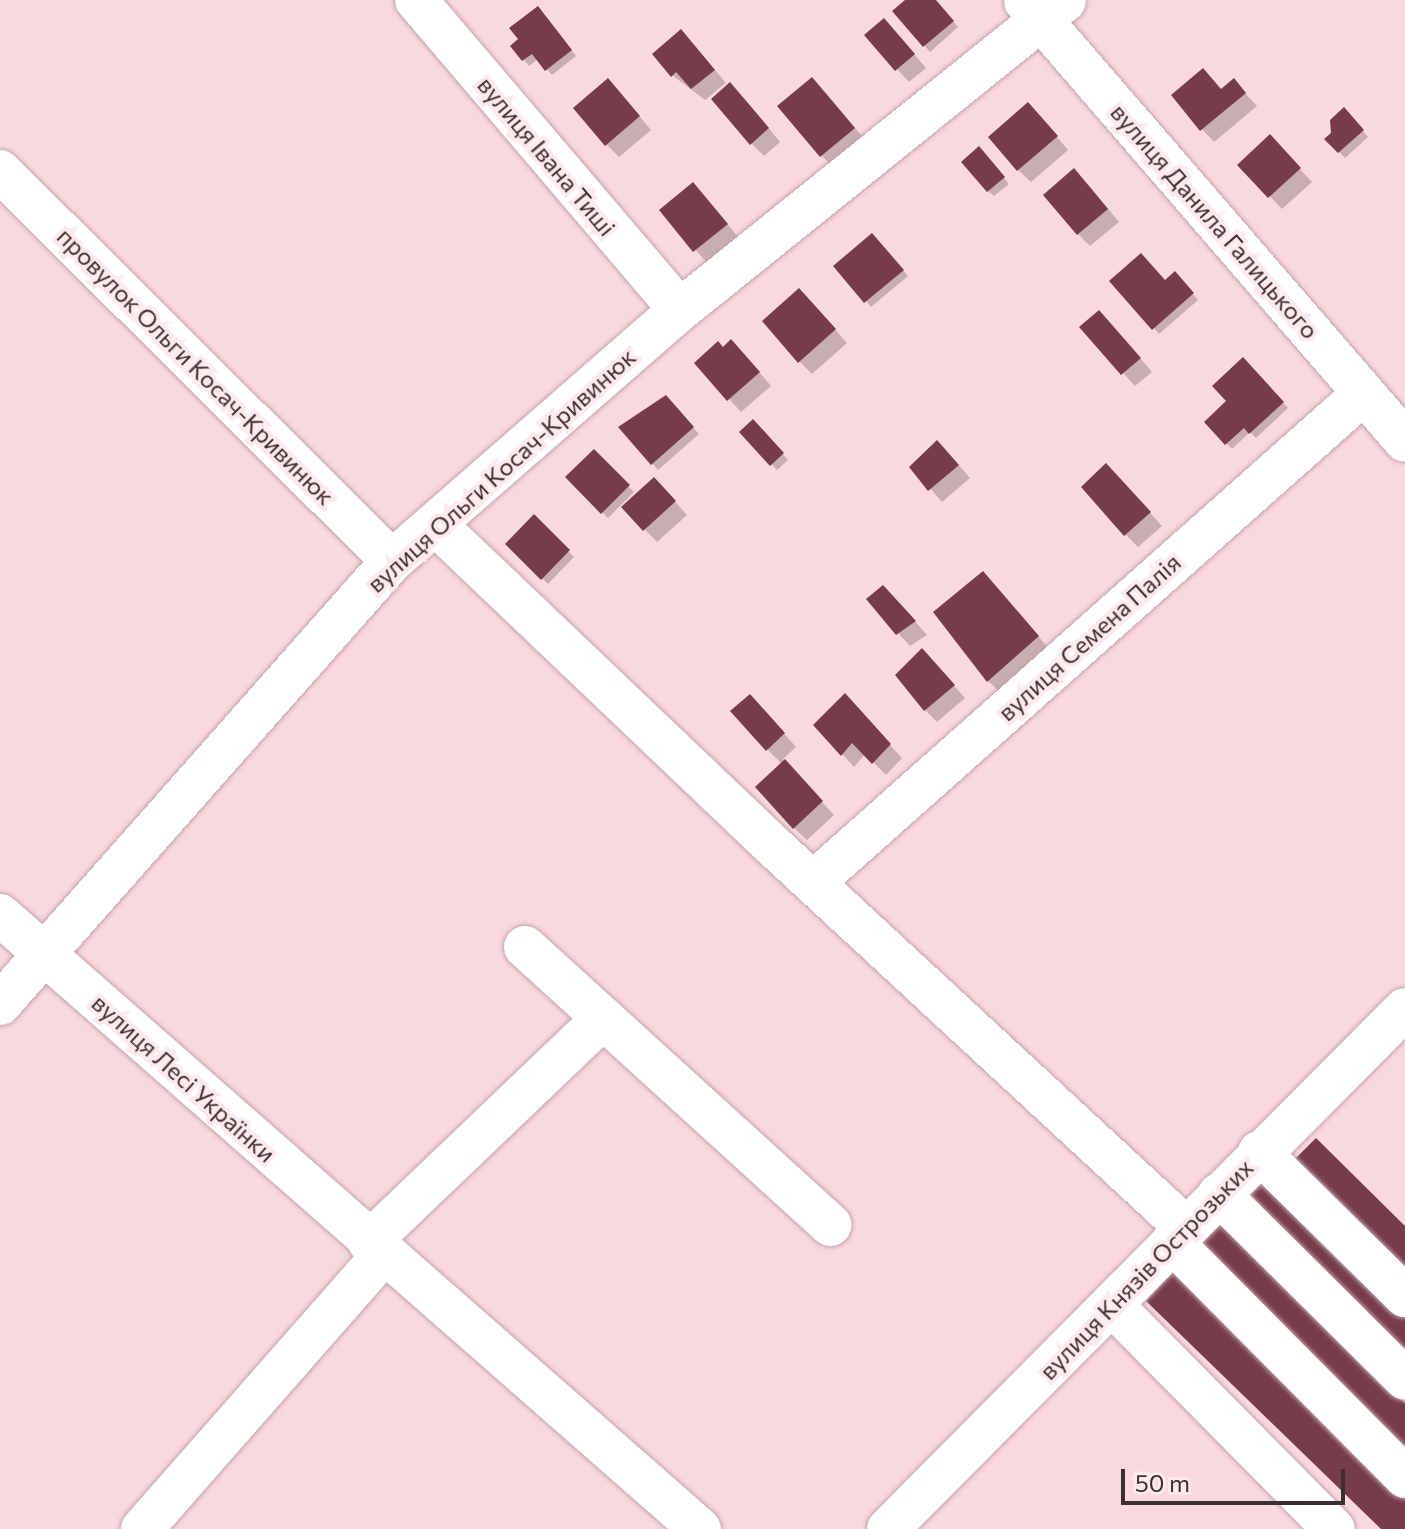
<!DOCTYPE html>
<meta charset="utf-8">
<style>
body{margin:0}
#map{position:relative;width:1405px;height:1529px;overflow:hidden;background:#fad9de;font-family:Commissioner,sans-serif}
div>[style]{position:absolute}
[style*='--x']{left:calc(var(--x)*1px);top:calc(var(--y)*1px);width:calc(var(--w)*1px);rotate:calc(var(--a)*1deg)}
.shadow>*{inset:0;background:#0003}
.building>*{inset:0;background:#773c49}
.roads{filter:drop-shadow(0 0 2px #c4a5aa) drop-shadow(0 0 2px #c4a5aa)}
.minor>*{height:42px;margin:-21px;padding:0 21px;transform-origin:21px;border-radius:21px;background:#fff}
span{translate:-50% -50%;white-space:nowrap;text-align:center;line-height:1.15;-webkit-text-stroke:8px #feeaed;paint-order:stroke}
.street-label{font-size:24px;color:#3c2f31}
.scale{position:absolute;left:1121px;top:1469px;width:224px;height:36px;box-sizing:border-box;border:4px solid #3c2f31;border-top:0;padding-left:10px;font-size:24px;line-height:28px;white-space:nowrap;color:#3c2f31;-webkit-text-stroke:6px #feeaed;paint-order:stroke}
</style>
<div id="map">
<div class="shadow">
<i style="clip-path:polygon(908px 0,935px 0,958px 27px,930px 52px,895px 11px)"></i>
<i style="clip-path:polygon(543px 14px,576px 56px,552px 75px,538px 59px,529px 66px,513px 46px)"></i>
<i style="clip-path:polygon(896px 33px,926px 68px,909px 82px,897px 69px)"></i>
<i style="clip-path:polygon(694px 45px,726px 83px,705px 100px,672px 75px)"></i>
<i style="clip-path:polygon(1234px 81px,1257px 106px,1214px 142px,1202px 129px,1222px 91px)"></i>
<i style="clip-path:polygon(825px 92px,866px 141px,834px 168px,822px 156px)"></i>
<i style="clip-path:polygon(620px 93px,651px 130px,619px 157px,606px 144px)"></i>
<i style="clip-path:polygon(743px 97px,780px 142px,764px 156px,751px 143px)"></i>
<i style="clip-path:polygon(1344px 110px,1368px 137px,1345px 158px,1327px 139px)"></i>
<i style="clip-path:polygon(1040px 117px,1068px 150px,1031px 182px,1018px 170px)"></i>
<i style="clip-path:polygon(1282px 150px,1312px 182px,1282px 209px,1240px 165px)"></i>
<i style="clip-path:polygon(985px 155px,1009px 184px,994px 196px,988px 191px)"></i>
<i style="clip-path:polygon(1087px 183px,1119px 222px,1090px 246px,1078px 234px)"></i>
<i style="clip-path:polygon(705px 197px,739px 238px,707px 263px,662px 211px)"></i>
<i style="clip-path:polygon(878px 241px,908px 276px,871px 307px,866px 301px)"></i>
<i style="clip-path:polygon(1175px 274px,1198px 300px,1159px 334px,1154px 328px,1165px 282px)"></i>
<i style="clip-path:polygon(812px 303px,847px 343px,812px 374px,799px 361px)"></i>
<i style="clip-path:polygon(1112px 325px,1152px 372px,1135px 386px,1082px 327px)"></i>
<i style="clip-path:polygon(723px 349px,744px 354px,771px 386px,741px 412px,696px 363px)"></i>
<i style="clip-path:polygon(1242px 360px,1288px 408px,1256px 438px,1250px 432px,1232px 449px,1206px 422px,1229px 401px)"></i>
<i style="clip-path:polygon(671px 403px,699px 434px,658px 470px,621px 427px)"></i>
<i style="clip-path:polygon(753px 422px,788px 460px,777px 470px,742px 432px)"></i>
<i style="clip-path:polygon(594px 452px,634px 492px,608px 518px,568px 477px)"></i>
<i style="clip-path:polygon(950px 455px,970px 478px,942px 502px,912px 467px)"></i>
<i style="clip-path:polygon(1119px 478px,1162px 526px,1138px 547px,1125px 534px)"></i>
<i style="clip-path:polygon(667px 493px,687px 515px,657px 542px,624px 508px)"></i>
<i style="clip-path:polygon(534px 517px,574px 557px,548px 584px,507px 544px)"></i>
<i style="clip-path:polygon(996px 586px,1050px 650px,1001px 693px,988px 681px)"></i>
<i style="clip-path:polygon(896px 600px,927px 635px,910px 646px,898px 633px)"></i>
<i style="clip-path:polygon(934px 663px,965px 698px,937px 722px,925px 710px)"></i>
<i style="clip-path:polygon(762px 709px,796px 747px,783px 759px,834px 815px,807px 840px,794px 828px,782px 764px,768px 750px)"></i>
<i style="clip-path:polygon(857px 709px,902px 758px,886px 775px,865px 754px,854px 767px,816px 725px)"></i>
</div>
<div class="building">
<i style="clip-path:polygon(905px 0,936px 0,954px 21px,923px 47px,892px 11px)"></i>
<i style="clip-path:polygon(538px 6px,572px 50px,545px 71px,532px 54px,522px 61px,510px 46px,518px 39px,509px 28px)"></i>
<i style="clip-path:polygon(884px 18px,915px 54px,895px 71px,864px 35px)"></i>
<i style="clip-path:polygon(681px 29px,715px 70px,691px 89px,676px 72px,671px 77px,652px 54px)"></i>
<i style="clip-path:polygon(1203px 68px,1221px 89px,1234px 78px,1246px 93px,1200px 131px,1171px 95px)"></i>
<i style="clip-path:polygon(812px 77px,855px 128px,820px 157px,777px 106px)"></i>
<i style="clip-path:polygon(608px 78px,640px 116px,605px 146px,573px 108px)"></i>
<i style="clip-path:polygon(730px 82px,769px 128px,750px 145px,711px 99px)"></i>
<i style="clip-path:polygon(1028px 102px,1058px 136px,1017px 171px,988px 137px)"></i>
<i style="clip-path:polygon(1344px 107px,1364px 130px,1338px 153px,1324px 139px,1331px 133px,1330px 120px)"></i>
<i style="clip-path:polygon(1270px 134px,1301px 168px,1268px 198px,1237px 165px)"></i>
<i style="clip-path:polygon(979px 146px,1005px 177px,987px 192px,961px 162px)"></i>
<i style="clip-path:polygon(1074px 168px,1108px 209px,1077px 235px,1043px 195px)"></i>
<i style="clip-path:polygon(693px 182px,728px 224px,693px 252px,659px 210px)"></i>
<i style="clip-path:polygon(872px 233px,904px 270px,864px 303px,833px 266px)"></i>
<i style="clip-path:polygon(1141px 253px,1165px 280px,1175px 271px,1194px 293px,1152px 330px,1109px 281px)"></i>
<i style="clip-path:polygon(799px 288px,836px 329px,798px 363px,762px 321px)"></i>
<i style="clip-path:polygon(1099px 310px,1141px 358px,1121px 375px,1079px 327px)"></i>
<i style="clip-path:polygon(731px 339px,760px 372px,727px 401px,694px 363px,718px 341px,723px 347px)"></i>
<i style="clip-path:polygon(1243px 357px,1284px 402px,1249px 434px,1244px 428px,1225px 445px,1204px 422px,1226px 401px,1212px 386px)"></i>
<i style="clip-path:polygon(666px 395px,694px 427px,651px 465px,618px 427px)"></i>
<i style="clip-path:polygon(753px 419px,784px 453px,770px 466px,739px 432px)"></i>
<i style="clip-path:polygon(937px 440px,959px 465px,928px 491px,909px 467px)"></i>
<i style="clip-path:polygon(594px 449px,630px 485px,601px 514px,565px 477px)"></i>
<i style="clip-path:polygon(1106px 463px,1151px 512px,1124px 536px,1081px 487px)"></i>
<i style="clip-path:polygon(654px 477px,676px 501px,643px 531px,621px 507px)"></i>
<i style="clip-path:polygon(534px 514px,570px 550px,541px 580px,505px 544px)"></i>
<i style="clip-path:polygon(983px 571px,1039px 636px,987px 682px,933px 612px)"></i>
<i style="clip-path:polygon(883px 585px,916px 621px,896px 635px,866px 599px)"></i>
<i style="clip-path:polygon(922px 648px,955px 685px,924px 711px,895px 675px)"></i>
<i style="clip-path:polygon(845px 693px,891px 744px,872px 764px,852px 743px,841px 756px,813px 725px)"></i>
<i style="clip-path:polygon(750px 694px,785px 733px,766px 751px,730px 711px)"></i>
<i style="clip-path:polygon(785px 759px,823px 801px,793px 829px,755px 787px)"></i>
<i style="clip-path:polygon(1316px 1138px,1405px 1226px,1405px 1275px,1292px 1162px)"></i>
<i style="clip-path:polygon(1265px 1169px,1405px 1309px,1405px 1360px,1240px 1196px)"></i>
<i style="clip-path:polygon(1220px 1216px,1405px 1403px,1405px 1452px,1194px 1242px)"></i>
<i style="clip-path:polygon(1175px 1270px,1405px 1498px,1405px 1529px,1381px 1529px,1146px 1301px)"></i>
</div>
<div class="roads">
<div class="minor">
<i style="--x:416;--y:0;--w:407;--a:49.6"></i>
<i style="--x:1025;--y:1;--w:581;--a:49.18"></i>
<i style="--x:0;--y:171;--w:553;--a:44.85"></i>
<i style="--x:436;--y:525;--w:463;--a:43.6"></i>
<i style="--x:771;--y:844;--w:564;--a:42.77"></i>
<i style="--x:816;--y:880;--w:732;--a:-41.62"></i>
<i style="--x:0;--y:915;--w:931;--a:41.26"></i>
<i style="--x:525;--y:947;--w:413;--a:42.3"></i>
<i style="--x:0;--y:1004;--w:592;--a:-48.5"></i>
<i style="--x:392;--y:561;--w:382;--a:-41.1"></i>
<i style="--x:680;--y:310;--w:494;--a:-38.8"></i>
<i style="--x:1259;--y:1152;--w:205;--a:44.6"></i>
<i style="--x:1219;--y:1194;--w:262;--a:44.8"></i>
<i style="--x:369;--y:1242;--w:324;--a:-43.7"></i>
<i style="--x:1172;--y:1242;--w:331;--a:45.2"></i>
<i style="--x:1113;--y:1306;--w:314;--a:45.3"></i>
<i style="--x:142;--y:1529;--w:366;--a:-48.7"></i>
<i style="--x:888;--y:1529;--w:733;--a:-45.17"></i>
</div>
</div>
<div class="street-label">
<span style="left:547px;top:156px;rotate:50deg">вулиця Івана Тиші</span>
<span style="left:1215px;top:221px;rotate:49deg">вулиця Данила Галицького</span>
<span style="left:196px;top:366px;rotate:45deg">провулок Ольги Косач-Кривинюк</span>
<span style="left:501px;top:470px;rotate:-42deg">вулиця Ольги Косач-Кривинюк</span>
<span style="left:1089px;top:637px;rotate:-42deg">вулиця Семена Палія</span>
<span style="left:184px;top:1078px;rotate:42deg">вулиця Лесі Українки</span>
<span style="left:1146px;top:1269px;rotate:-46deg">вулиця Князів Острозьких</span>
</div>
<div class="scale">50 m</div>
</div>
